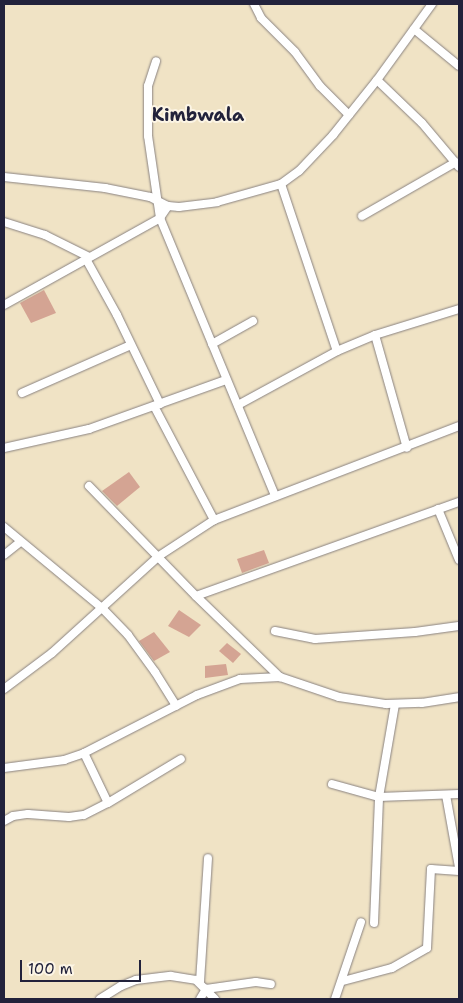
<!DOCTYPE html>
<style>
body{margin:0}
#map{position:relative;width:463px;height:1003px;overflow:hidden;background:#f0e3c5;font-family:"Shantell Sans",sans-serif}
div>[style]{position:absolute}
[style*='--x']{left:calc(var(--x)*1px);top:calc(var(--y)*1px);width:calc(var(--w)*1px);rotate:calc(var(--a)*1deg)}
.building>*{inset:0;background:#d4a493}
.roads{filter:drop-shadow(0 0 1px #898280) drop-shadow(0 0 1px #898280)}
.street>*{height:8px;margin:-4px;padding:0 4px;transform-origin:4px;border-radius:4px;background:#fff}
span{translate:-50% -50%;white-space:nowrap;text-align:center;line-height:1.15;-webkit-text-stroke:4px #fcf5e5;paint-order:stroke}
.district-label{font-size:18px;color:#22223b;font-weight:700}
.frame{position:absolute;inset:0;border:5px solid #22223b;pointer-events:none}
.scale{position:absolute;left:20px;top:960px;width:121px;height:22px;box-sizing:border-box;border:2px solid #22223b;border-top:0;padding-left:6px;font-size:15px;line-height:18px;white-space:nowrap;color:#22223b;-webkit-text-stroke:4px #fcf5e5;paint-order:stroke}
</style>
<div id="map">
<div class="building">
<i style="clip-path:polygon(44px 290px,56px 313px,31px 323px,20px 303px)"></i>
<i style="clip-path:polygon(129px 472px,140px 487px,117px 506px,102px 491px)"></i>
<i style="clip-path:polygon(264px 550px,269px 563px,242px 573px,237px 559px)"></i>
<i style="clip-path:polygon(179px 610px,201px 625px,189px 637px,168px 626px)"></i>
<i style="clip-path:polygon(154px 632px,170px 652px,154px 661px,139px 641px)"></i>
<i style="clip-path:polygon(227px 643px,241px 654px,233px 663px,219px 651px)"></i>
<i style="clip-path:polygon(226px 664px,228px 675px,205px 678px,205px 666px)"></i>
</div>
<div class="roads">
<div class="street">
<i style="--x:254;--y:4;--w:16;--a:63"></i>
<i style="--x:261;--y:18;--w:48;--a:45"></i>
<i style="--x:295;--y:52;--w:42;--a:53.7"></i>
<i style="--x:320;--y:86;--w:41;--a:45"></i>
<i style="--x:414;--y:29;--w:58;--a:39.4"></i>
<i style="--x:377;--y:80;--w:62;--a:43.7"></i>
<i style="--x:422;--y:123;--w:57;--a:49.9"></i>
<i style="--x:4;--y:177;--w:102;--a:6.2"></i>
<i style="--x:105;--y:188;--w:46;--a:11.3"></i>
<i style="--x:150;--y:197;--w:20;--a:27"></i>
<i style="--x:168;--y:206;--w:11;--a:5"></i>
<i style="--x:179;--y:207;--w:38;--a:-7"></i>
<i style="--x:217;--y:202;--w:66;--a:-15.7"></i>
<i style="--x:281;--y:184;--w:22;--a:-36"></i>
<i style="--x:299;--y:171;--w:50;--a:-46.6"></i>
<i style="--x:333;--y:135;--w:70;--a:-51.3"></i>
<i style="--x:377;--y:80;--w:94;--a:-54.1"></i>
<i style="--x:281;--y:184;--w:176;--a:71.5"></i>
<i style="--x:168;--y:206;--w:14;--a:124"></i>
<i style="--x:160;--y:218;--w:301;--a:67.5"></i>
<i style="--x:362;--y:216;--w:108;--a:-29.9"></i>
<i style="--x:4;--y:222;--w:43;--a:17.6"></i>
<i style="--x:45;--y:235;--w:49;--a:26.6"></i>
<i style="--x:86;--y:259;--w:64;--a:61"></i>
<i style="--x:117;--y:315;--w:99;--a:64.2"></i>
<i style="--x:4;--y:305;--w:179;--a:-29.1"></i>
<i style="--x:160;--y:218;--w:83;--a:-98.3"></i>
<i style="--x:148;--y:136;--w:50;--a:-90"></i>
<i style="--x:148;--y:86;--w:26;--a:-72"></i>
<i style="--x:375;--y:335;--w:117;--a:74.2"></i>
<i style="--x:212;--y:344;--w:47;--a:-29.3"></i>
<i style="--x:22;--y:393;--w:119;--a:-23.8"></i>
<i style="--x:238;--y:405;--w:113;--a:-28.6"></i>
<i style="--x:337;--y:351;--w:41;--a:-22.8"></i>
<i style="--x:375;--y:335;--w:88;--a:-17.2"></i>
<i style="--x:154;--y:406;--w:129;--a:62.2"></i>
<i style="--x:4;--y:448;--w:87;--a:-12.6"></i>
<i style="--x:89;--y:429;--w:145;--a:-19.7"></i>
<i style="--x:89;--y:486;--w:153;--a:45.8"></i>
<i style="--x:196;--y:596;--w:117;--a:44"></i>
<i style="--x:438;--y:509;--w:55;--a:67.6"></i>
<i style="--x:4;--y:527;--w:129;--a:39.6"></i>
<i style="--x:103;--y:609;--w:36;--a:46"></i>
<i style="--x:128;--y:635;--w:46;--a:53.9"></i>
<i style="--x:155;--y:672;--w:40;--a:58"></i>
<i style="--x:4;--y:555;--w:21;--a:-39"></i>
<i style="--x:196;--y:596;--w:279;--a:-19.7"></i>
<i style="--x:275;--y:631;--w:41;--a:11.3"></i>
<i style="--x:315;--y:639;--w:100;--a:-4"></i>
<i style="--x:415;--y:632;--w:44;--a:-7.8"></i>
<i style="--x:4;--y:689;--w:60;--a:-36.9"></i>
<i style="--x:52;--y:653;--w:144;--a:-42.2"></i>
<i style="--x:159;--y:556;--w:66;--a:-33.2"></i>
<i style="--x:214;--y:520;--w:262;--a:-21"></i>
<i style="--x:84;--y:753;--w:55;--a:64.4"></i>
<i style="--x:4;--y:768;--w:61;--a:-7.6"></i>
<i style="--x:64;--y:760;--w:21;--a:-19"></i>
<i style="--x:84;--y:753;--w:127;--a:-27.2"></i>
<i style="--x:197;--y:695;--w:46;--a:-20.4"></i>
<i style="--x:240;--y:679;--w:40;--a:-2.9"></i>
<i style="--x:280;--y:677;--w:62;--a:18.7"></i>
<i style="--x:339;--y:697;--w:48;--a:8.5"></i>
<i style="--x:386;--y:704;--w:36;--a:-2"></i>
<i style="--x:422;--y:703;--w:37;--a:-9"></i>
<i style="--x:332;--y:784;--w:49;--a:15.5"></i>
<i style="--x:379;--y:797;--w:80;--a:-2.1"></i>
<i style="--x:446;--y:795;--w:73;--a:79.8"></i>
<i style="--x:4;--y:821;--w:10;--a:-29"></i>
<i style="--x:13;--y:816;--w:15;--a:-8"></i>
<i style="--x:28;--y:814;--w:41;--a:4.2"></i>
<i style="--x:69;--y:817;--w:15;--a:-8"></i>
<i style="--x:84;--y:815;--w:27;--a:-27"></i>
<i style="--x:108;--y:803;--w:85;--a:-31.1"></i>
<i style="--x:374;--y:923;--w:126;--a:-87.7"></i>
<i style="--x:379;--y:797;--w:94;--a:-80.2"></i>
<i style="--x:343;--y:981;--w:51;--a:-14.9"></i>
<i style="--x:392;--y:968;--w:40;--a:-29.7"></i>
<i style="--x:427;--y:948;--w:79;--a:-87.1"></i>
<i style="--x:431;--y:869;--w:28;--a:4"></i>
<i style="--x:200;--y:982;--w:124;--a:-86.3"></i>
<i style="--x:100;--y:999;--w:25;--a:-32"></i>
<i style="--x:121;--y:986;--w:16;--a:-22"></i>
<i style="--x:136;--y:980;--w:35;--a:-7"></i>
<i style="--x:171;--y:976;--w:25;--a:9"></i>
<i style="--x:196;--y:980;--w:27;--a:45"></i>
<i style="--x:200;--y:999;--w:12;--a:-59"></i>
<i style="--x:206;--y:989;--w:50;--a:-8"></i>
<i style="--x:256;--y:982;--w:15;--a:8"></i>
<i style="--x:335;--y:999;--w:81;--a:-71.3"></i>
</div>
</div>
<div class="district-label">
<span style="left:198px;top:115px">Kimbwala</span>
</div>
<div class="frame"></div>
<div class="scale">100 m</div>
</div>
